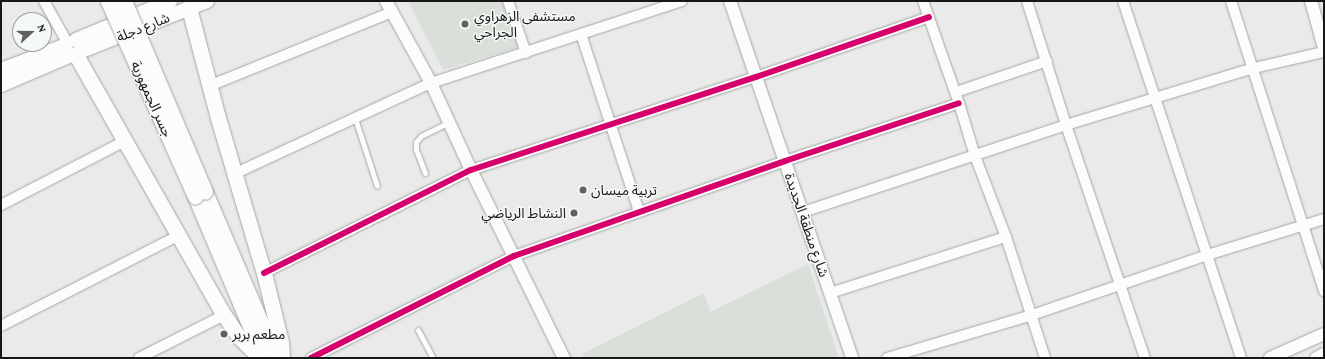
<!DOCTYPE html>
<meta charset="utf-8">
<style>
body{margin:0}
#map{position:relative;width:1325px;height:359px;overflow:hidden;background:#e9eae9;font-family:"Crimson Pro","Noto Sans Arabic",serif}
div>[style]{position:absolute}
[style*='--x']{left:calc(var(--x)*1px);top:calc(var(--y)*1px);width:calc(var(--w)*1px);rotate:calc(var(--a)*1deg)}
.built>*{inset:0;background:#d9dfd9}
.roads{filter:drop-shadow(0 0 1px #a4a6a5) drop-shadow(0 0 1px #a4a6a5)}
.service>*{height:5px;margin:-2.5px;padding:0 2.5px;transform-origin:2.5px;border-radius:2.5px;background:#fcfcfc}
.minor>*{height:10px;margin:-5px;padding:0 5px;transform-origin:5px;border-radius:5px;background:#fcfcfc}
.tertiary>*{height:12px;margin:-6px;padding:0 6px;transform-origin:6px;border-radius:6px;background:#fcfcfc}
.secondary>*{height:14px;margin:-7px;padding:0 7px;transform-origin:7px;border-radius:7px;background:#fcfcfc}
.primary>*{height:15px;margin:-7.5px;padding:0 7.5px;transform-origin:7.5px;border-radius:7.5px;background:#fcfcfc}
.bridges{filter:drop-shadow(0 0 1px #a4a6a5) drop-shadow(0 0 1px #a4a6a5)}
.primary-bridge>*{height:15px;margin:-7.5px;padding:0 7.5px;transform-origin:7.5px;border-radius:7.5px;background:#fcfcfc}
.cycleway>*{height:6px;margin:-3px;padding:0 3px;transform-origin:3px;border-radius:3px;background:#d6006c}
.dots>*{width:11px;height:11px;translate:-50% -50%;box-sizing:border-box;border:2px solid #f5f9f5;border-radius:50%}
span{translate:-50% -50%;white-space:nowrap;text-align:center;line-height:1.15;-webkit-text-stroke:3px #f5f9f5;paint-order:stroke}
.poi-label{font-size:14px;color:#161716}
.left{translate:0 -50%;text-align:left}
.right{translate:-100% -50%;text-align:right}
.street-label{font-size:14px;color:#161716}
.frame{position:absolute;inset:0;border:2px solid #161716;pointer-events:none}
.north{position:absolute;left:12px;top:12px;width:40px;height:40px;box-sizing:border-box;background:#f5f9f5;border:1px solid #9c9f9c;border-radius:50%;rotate:69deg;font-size:11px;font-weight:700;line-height:16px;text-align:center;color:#161716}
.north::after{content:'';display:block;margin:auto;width:14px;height:18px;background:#606160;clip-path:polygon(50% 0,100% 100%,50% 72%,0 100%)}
</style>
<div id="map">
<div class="built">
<i style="clip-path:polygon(408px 1px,503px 1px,520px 47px,443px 70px)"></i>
<i style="clip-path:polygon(808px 264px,839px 358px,584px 358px,582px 354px,704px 293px,710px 312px)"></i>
</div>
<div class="roads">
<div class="service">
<i style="--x:355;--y:118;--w:71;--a:72.1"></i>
<i style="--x:425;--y:173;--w:26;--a:-111"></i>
<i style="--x:416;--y:149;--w:7;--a:-90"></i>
<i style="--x:416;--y:142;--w:8;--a:-50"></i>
<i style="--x:421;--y:136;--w:30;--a:-26"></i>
<i style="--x:418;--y:330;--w:32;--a:62"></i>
</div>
<div class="minor">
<i style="--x:44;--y:1;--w:47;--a:60.7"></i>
<i style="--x:508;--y:1;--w:55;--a:70.9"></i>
<i style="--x:923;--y:1;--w:108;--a:70.6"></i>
<i style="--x:959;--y:103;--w:55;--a:73.2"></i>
<i style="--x:975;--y:156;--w:87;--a:69.1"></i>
<i style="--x:1006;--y:237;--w:127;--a:72.1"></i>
<i style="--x:1027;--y:1;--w:130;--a:72.5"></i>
<i style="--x:1066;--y:125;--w:246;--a:71.3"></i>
<i style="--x:1123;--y:1;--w:376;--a:71.7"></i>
<i style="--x:1231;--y:1;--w:305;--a:72.2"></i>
<i style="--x:581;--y:34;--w:186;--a:71.9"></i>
<i style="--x:209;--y:86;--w:197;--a:-22"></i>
<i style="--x:956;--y:92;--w:96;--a:-18.8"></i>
<i style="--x:236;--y:173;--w:215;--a:-24.8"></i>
<i style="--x:431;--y:83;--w:264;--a:-18.1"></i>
<i style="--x:1;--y:205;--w:140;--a:-27.3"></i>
<i style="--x:803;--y:212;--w:277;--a:-18.3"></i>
<i style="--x:1066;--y:125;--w:196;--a:-16.9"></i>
<i style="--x:1254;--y:68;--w:72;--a:-12.9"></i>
<i style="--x:264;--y:273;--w:231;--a:-26.5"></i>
<i style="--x:471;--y:170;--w:300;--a:-18.1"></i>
<i style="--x:756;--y:77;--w:183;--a:-19.1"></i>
<i style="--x:830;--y:293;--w:185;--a:-17.7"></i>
<i style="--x:1;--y:326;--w:199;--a:-27"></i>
<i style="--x:139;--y:358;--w:95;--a:-26.8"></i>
<i style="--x:311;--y:358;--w:227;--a:-26.7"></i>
<i style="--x:514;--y:256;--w:287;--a:-19.3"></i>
<i style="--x:785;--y:161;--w:183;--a:-18.4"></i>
<i style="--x:887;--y:358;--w:151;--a:-16.5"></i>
<i style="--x:1032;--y:315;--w:185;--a:-18.9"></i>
<i style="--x:1207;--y:255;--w:122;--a:-17.1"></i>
</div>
<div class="tertiary">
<i style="--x:386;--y:1;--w:94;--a:61.2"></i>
<i style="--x:431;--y:83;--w:96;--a:65.3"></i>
<i style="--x:471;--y:170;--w:210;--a:63.7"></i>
<i style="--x:730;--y:1;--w:377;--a:71.1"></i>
<i style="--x:1311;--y:1;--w:49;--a:74.5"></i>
<i style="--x:1270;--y:358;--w:59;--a:-24"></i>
<i style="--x:1316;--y:358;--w:9;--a:-27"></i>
</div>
<div class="secondary">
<i style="--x:76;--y:40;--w:102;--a:-22.5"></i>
<i style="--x:79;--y:52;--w:138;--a:-21.7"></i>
<i style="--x:1;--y:70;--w:70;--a:-21"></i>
<i style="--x:1;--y:85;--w:76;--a:-23.2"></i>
</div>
<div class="primary">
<i style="--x:189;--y:8;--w:114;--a:75.2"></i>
<i style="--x:218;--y:118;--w:162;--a:73.5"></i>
<i style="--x:264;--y:273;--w:71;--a:76.2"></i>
<i style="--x:281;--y:342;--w:16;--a:86"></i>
<i style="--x:76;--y:55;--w:299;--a:60.4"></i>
<i style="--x:224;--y:315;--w:27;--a:56"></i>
<i style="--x:239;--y:337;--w:30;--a:45"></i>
<i style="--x:205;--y:192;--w:147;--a:66.8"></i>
<i style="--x:263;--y:327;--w:31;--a:61"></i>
<i style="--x:195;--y:196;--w:175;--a:67.1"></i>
</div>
</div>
<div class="bridges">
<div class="primary-bridge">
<i style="--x:108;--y:1;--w:214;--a:66"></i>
<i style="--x:124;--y:1;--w:207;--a:67"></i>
</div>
</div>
<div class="cycleway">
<i style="--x:264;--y:273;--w:231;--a:-26.5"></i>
<i style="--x:471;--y:170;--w:300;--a:-18.1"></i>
<i style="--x:756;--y:77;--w:183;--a:-19.1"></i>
<i style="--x:311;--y:358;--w:227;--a:-26.7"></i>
<i style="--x:514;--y:256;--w:287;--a:-19.3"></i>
<i style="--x:785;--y:161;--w:183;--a:-18.4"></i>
</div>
<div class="dots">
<i style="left:465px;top:24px;background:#606160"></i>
<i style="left:583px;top:190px;background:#606160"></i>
<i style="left:574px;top:213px;background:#606160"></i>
<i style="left:224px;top:334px;background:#606160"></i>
</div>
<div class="poi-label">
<span class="left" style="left:474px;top:24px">مستشفى الزهراوي<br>الجراحي</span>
<span class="left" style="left:591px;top:190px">تربية ميسان</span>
<span class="right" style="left:566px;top:213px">النشاط الرياضي</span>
<span class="left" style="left:232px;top:334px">مطعم بربر</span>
</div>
<div class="street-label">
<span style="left:143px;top:27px;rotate:-22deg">شارع دجلة</span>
<span style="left:152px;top:99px;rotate:66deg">جسر الجمهورية</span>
<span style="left:807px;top:225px;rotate:71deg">شارع منطقة الجديدة</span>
</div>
<div class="frame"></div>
<div class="north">N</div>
</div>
